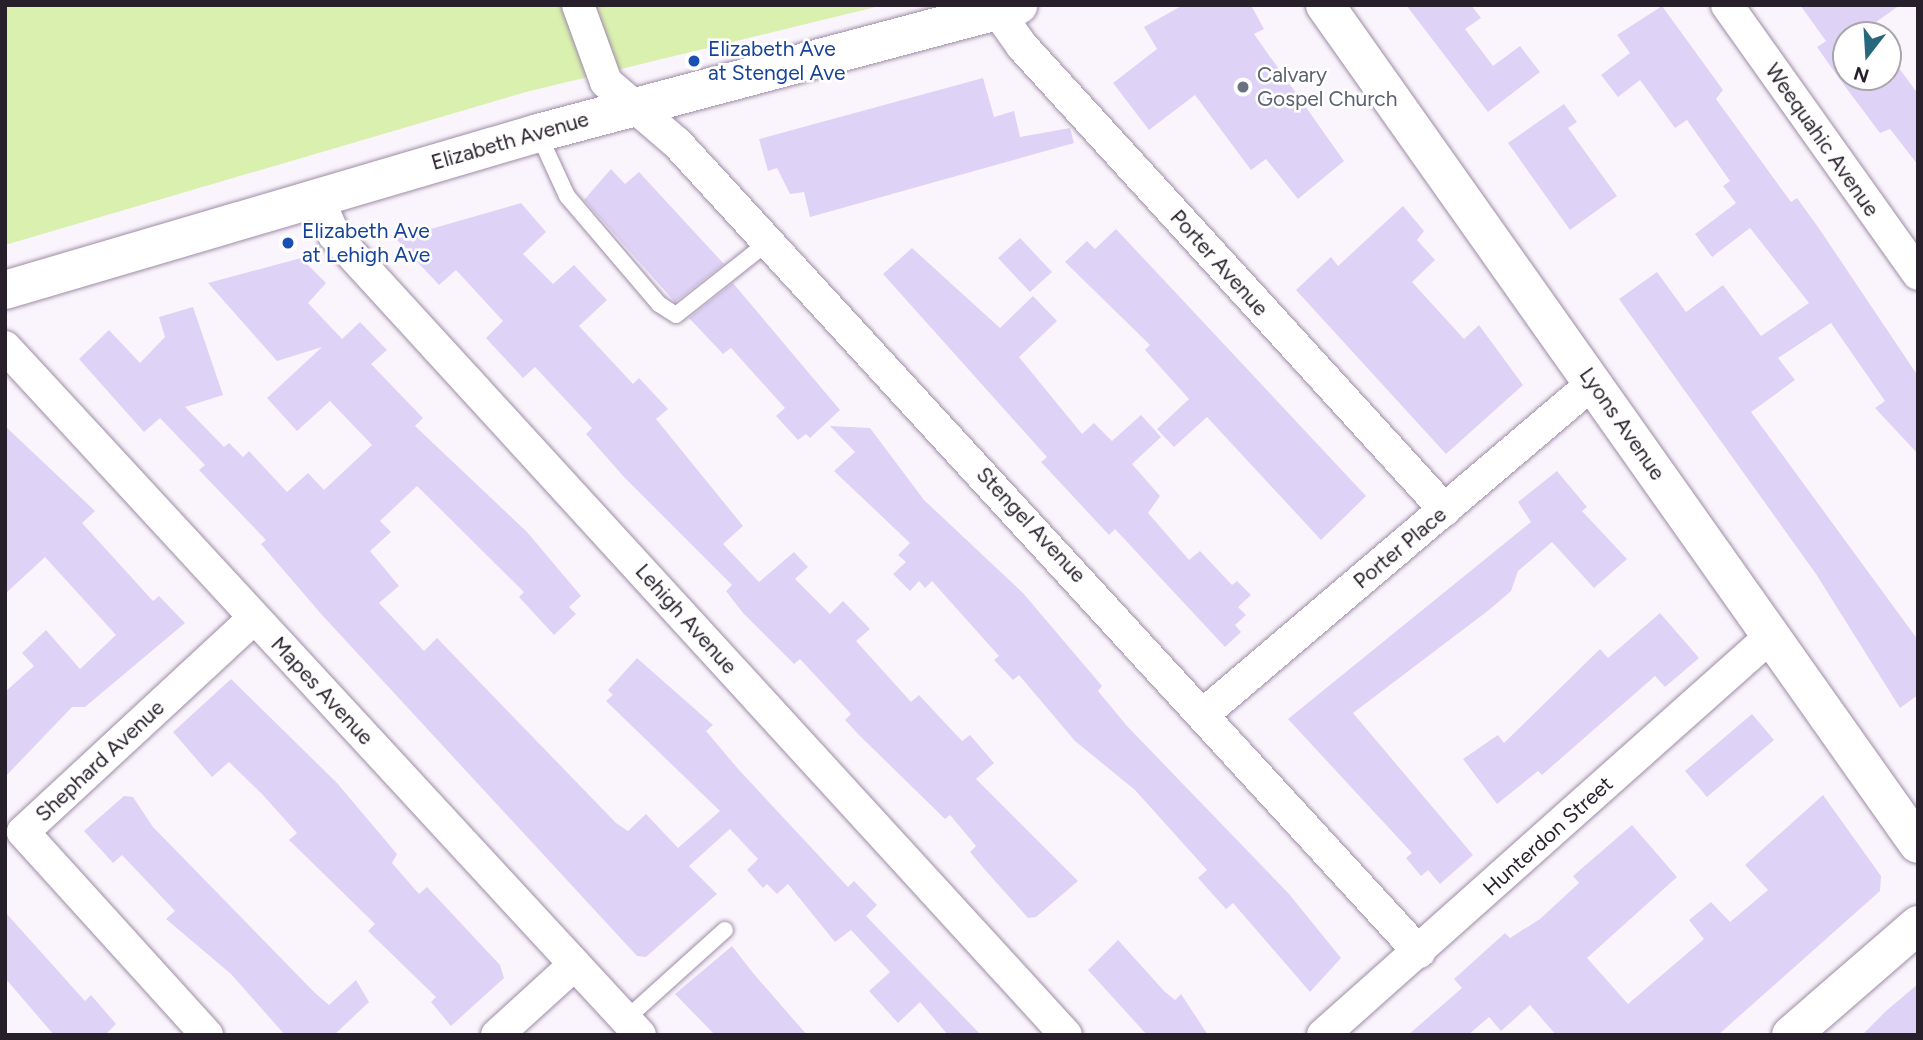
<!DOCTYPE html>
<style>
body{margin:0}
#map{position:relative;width:1923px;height:1040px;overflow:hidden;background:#faf5fc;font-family:Figtree,sans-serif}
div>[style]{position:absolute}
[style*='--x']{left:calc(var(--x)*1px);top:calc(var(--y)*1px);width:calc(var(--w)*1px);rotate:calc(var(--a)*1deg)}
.green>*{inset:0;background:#daf0ae}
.building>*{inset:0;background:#ded3f6}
.roads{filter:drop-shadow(0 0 2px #9f8ba8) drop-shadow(0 0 2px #9f8ba8)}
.service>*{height:16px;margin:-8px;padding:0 8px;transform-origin:8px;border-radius:8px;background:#fff}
.minor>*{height:32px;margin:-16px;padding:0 16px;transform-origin:16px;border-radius:16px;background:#fff}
.secondary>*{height:38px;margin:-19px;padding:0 19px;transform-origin:19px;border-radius:19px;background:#fff}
.dots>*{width:19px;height:19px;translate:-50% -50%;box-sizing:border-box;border:4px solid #fff;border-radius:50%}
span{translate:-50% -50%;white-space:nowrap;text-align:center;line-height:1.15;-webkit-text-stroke:5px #fff;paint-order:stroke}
.transit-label{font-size:21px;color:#164399}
.left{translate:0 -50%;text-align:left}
.worship-label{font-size:21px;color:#5b616d}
.street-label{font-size:21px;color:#271f2a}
.frame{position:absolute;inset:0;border:7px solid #271f2a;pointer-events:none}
.north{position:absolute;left:1832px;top:21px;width:70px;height:70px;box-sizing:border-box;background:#fff;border:2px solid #a9a5aa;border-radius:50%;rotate:197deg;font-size:19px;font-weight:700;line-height:28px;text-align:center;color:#271f2a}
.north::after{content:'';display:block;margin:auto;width:24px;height:32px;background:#27687c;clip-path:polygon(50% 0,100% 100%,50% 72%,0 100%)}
</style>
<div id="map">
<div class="green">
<i style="clip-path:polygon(5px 5px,884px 5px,526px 92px,5px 245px)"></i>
</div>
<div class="building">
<i style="clip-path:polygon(1183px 5px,1251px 5px,1264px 29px,1254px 34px,1344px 161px,1298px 199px,1266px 159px,1251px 170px,1195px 95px,1149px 130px,1113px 83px,1157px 49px,1144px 27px)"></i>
<i style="clip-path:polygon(1406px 5px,1471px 5px,1481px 18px,1465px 29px,1493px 66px,1520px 46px,1540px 72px,1488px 112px)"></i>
<i style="clip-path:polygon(1800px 5px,1900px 5px,1869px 27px,1875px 35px,1846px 35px,1846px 77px,1888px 77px,1888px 53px,1918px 94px,1918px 165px,1890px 129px,1880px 133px,1838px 77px,1817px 47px,1826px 41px)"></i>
<i style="clip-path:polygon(1662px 6px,1723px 90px,1716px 99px,1791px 202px,1797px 198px,1818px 227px,1918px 376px,1918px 454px,1875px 408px,1885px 401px,1831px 323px,1778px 358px,1795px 380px,1751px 412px,1918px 640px,1918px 695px,1900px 708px,1816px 574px,1619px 299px,1657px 272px,1686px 312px,1723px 285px,1761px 336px,1809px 303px,1750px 228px,1712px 257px,1695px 234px,1736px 203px,1723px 186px,1730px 181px,1687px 120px,1675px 128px,1640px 80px,1618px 97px,1601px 75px,1630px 53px,1617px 35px)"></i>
<i style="clip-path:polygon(983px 78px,994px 117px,1014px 111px,1020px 137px,1070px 128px,1074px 143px,810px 217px,804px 192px,790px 194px,777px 168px,768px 171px,759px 139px)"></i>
<i style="clip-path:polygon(1564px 104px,1577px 122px,1568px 128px,1617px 196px,1570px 230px,1508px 143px)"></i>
<i style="clip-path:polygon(611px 169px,625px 184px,639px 172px,724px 264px,675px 302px,584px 200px)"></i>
<i style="clip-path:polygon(521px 203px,546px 232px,523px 254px,553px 284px,574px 265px,607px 300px,579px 326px,633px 384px,639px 378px,668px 409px,656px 419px,743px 526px,723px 544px,759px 582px,794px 552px,808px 567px,795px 579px,830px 614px,843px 601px,870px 629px,856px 641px,911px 702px,919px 695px,962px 741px,970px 735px,994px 763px,976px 779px,1078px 881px,1036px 917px,1028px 918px,986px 871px,970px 852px,976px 846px,950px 815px,945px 819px,859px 735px,845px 720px,851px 714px,800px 659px,794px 664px,743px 613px,726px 591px,732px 585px,624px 477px,586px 434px,592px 428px,535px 367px,523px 378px,486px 338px,503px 321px,456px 270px,439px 285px,396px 239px)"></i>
<i style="clip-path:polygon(1403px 206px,1424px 231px,1417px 240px,1435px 260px,1412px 282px,1464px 339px,1479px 325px,1523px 385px,1446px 454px,1296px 290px,1331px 257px,1338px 266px)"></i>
<i style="clip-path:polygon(1116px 229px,1366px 496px,1321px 540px,1207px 417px,1174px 447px,1157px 429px,1189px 399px,1145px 350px,1150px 345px,1065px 262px,1087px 241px,1095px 249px)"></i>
<i style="clip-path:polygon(1020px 238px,1052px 272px,1030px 292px,998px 258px)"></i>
<i style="clip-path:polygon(912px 248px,1000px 328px,1033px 296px,1057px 321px,1019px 357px,1082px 434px,1094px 423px,1112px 441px,1141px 415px,1161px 437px,1132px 464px,1160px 496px,1148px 513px,1189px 560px,1200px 551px,1232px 585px,1237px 581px,1251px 595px,1238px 607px,1246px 615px,1235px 625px,1241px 632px,1225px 647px,1115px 529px,1109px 535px,1041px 462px,1047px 457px,883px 274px)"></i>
<i style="clip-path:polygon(301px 258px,326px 283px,308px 303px,342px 339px,360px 322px,387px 350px,371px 364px,423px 418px,415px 426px,527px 532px,581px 596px,569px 607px,576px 614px,554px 635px,519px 597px,524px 592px,417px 486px,380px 521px,391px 532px,370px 551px,399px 586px,379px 603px,424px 651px,437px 638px,616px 823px,628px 831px,646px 814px,678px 848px,720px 811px,606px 701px,613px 695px,608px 690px,637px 658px,713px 725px,706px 731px,739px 770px,848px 887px,854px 881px,877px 905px,866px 916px,981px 1035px,948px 1035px,920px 1002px,898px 1023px,869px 991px,890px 972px,851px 930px,835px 942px,788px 884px,777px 894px,767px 884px,763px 888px,747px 870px,758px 859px,730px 829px,689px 866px,717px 894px,646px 957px,637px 956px,322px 615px,261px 544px,266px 540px,199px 470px,205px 465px,160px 418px,144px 432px,79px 359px,109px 330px,140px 363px,165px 337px,159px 317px,193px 307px,223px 395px,185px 407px,224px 447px,229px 443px,243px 457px,249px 451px,287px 492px,308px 473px,324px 490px,372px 445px,330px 401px,297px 431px,267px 398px,322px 347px,277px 361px,208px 283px)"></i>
<i style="clip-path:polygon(733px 283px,840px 410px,810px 438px,806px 434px,798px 440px,776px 416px,785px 408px,731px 348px,723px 354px,689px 318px)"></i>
<i style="clip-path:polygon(5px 426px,95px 511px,82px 523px,153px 601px,159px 596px,185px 623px,85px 707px,72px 707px,5px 777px,5px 692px,34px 666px,22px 653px,46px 630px,80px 669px,116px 635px,45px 557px,5px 594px)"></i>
<i style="clip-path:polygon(830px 426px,870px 428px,924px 500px,1023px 593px,1102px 686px,1098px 691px,1127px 726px,1289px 894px,1341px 958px,1310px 992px,1233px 903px,1226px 909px,1198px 878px,1207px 870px,1135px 790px,1075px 741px,1019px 675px,1013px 680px,994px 660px,999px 656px,932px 581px,925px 588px,919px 581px,910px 591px,893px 574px,906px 562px,898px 555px,910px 543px,834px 471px,855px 452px)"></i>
<i style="clip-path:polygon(1557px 471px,1587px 507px,1582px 511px,1627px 559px,1594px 588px,1552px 542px,1518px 571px,1511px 591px,1489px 610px,1353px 713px,1473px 855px,1440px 884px,1428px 870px,1421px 876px,1406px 858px,1412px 853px,1288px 719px,1531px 522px,1518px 502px)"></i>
<i style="clip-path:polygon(1660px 613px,1699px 658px,1665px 687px,1655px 676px,1542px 775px,1538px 771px,1497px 804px,1463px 759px,1498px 735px,1504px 743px,1600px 649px,1608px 658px)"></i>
<i style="clip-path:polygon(231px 679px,337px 783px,397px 854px,392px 863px,419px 894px,427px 887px,500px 965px,504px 978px,451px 1026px,431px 1002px,436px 997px,368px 931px,375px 924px,289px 840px,297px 833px,262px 794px,229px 762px,212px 777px,173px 732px)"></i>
<i style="clip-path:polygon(1752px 714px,1774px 740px,1707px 797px,1685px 771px)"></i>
<i style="clip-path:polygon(1823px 795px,1881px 876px,1880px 891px,1718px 1035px,1556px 1035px,1530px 1005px,1501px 1031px,1489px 1017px,1468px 1035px,1408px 1035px,1462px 988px,1454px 979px,1505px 933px,1510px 938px,1540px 919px,1579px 883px,1573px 876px,1632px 825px,1677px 877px,1587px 958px,1628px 1004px,1704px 939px,1689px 920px,1711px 902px,1730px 922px,1768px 890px,1745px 865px)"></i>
<i style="clip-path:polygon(124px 796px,133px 797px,153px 827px,315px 993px,329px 1005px,356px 980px,369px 1002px,334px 1035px,285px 1035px,231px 974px,166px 919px,175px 911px,122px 855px,113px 863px,84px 831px)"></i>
<i style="clip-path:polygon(5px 912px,85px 1001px,91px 995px,116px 1024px,105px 1035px,54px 1035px,5px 978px)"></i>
<i style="clip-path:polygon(1118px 940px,1165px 992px,1175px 1000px,1181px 994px,1208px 1035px,1147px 1035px,1088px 970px)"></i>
<i style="clip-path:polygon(732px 946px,753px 973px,807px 1035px,715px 1035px,675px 994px)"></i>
<i style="clip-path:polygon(1918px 984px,1918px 1035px,1862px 1035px,1886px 1011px)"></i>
</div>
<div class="roads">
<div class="service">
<i style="--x:538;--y:133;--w:69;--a:65.3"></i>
<i style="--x:567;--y:196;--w:142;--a:49.6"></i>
<i style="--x:659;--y:304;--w:20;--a:33"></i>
<i style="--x:676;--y:315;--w:116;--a:-38.4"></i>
<i style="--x:626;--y:1019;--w:133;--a:-42"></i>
</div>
<div class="minor">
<i style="--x:578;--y:5;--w:82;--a:70"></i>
<i style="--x:606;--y:82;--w:94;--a:40.7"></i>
<i style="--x:677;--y:143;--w:1098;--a:47.47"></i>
<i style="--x:1727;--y:5;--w:330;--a:54.6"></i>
<i style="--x:998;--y:12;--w:42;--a:54.8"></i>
<i style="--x:1022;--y:46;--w:628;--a:47.65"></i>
<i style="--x:317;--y:196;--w:43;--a:66.4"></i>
<i style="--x:334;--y:235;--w:1084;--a:47.54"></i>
<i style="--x:5;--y:347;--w:936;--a:47.29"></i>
<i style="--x:1206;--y:712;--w:508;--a:-40.37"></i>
<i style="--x:207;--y:1035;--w:274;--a:-132.2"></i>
<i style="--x:23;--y:832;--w:315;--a:-42.8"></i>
<i style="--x:497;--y:1035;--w:105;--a:-42.3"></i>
<i style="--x:1323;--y:1035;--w:600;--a:-41.69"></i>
</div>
<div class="secondary">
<i style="--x:1325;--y:5;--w:1027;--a:54.75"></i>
<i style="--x:5;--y:290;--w:556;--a:-16.41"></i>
<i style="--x:538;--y:133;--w:497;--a:-14.9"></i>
<i style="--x:1791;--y:1035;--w:168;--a:-40.9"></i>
</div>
</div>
<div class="dots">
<i style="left:694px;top:61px;background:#1a4fb4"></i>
<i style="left:1243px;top:87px;background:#6b7280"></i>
<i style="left:288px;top:243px;background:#1a4fb4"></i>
</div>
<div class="transit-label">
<span class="left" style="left:708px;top:61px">Elizabeth Ave<br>at Stengel Ave</span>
<span class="left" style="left:302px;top:243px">Elizabeth Ave<br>at Lehigh Ave</span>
</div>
<div class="worship-label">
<span class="left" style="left:1257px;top:87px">Calvary<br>Gospel Church</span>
</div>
<div class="street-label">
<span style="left:1822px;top:140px;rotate:55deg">Weequahic Avenue</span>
<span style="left:510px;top:141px;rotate:-16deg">Elizabeth Avenue</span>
<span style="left:1219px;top:263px;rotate:48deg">Porter Avenue</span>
<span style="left:1622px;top:424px;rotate:55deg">Lyons Avenue</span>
<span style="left:1031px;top:525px;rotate:47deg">Stengel Avenue</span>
<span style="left:1400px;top:548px;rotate:-40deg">Porter Place</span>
<span style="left:686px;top:619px;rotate:48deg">Lehigh Avenue</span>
<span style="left:322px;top:691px;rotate:47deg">Mapes Avenue</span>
<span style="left:100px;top:761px;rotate:-43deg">Shephard Avenue</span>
<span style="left:1548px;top:836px;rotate:-42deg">Hunterdon Street</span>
</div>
<div class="frame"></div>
<div class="north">N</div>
</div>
